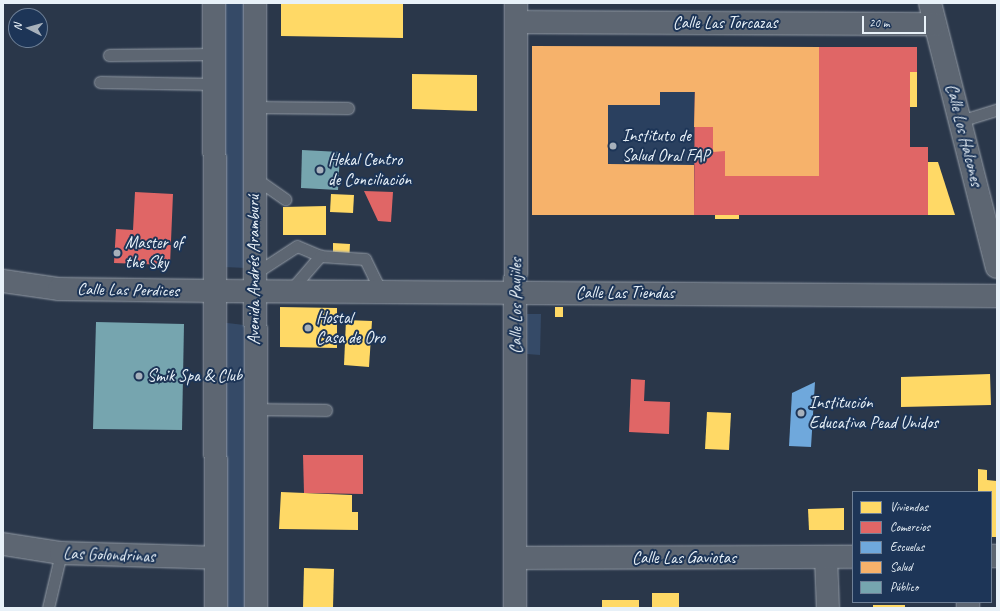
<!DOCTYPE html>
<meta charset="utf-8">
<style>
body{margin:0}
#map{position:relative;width:1000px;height:611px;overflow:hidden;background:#2a374a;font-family:Caveat,sans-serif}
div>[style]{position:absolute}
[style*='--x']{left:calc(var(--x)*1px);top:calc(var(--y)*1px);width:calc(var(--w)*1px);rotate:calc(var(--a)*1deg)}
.built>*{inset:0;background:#2a405f}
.green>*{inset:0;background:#354a67}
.homes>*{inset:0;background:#ffd966}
.shops>*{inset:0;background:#e06666}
.schools>*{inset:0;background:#6fa8dc}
.health>*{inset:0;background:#f6b26b}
.public>*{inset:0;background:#76a5af}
.roads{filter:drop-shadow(0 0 1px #959da7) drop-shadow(0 0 1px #959da7)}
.lane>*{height:11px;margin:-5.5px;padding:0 5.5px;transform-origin:5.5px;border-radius:5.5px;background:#5d6672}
.street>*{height:22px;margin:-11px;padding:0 11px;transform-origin:11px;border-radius:11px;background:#5d6672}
.secondary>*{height:22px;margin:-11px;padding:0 11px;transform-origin:11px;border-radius:11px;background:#5d6672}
.dots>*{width:11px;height:11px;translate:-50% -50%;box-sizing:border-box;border:2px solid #1d3557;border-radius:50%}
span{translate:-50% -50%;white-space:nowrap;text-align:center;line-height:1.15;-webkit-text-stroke:4px #1d3557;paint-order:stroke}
.street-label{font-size:17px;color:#e8f1f8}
.poi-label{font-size:17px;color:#e8f1f8}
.left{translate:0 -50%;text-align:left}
.frame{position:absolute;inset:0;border:4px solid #e8f1f8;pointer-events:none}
.legend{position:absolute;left:852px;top:491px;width:140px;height:112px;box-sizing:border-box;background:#1d3557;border:1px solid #6e8097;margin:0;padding:5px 7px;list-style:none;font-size:12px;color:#e8f1f8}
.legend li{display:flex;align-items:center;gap:8px;height:20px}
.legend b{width:20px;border:1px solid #6e8097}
.north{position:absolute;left:8px;top:8px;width:40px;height:40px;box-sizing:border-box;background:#1d3557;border:1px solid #6e8097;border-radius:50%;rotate:276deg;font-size:11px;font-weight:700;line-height:16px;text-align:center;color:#e8f1f8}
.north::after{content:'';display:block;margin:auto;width:14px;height:18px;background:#a6b0bb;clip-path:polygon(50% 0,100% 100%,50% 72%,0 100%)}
.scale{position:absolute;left:862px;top:16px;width:64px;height:18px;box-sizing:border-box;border:2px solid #e8f1f8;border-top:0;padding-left:5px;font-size:12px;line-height:14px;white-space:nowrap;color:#e8f1f8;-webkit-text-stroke:3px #1d3557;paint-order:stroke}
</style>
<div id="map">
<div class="built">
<i style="clip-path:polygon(532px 46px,695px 47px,694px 215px,532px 215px)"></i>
</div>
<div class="green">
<i style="clip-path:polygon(222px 3px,247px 3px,247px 268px,223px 267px)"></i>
<i style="clip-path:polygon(527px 314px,541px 314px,540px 355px,527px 354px)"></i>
<i style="clip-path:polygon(219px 322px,244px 325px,248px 608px,220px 608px)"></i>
</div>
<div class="homes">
<i style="clip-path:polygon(281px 3px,403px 3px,403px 38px,281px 36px)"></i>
<i style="clip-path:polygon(910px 72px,917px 72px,917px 107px,910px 107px)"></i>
<i style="clip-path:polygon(412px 74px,477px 75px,477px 111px,412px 109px)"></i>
<i style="clip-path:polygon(928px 162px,938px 162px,955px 215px,928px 215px)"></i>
<i style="clip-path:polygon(331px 194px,354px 195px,353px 213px,330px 212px)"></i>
<i style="clip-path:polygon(326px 206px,326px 235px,283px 235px,283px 207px)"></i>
<i style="clip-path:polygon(715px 215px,739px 215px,739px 219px,715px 219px)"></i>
<i style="clip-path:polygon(333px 243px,350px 244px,349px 263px,333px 262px)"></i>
<i style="clip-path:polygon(280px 307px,337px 308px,337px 348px,280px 347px)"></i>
<i style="clip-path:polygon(555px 307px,563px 307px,563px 317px,555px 317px)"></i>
<i style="clip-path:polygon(346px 320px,372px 321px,369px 367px,344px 365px)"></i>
<i style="clip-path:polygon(990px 374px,991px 405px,901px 407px,901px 377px)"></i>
<i style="clip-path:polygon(707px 412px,731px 413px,729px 450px,705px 449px)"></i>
<i style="clip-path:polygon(978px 469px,987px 470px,987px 480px,997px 481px,997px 537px,991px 537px,991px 492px,978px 492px)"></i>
<i style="clip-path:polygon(281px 492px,352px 495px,352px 512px,358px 512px,358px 530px,279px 529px)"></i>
<i style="clip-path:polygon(844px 508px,844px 530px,809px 530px,808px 509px)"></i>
<i style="clip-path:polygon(304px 568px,334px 569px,333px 608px,303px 608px)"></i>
<i style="clip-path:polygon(652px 593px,679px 593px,679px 608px,652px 608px)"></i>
<i style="clip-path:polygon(602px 600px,639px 600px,639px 608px,602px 608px)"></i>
<i style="clip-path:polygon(873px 605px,905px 605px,905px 608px,873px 608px)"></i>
</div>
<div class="shops">
<i style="clip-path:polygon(695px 47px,917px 47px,917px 72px,910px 72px,910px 147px,928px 147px,928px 215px,694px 215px)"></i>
<i style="clip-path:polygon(364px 191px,393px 192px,391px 222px,378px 221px)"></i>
<i style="clip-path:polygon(135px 192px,173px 194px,170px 265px,114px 263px,116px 229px,133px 230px)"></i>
<i style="clip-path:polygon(631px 379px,645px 380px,644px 401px,670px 402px,669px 434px,629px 432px)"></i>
<i style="clip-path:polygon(303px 455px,363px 455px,363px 494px,304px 493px)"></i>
</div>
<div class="schools">
<i style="clip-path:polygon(815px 382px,811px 447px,789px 446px,792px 393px)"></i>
</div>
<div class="health">
<i style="clip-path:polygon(532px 46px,819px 47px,819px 176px,725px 176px,725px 151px,713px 152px,713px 127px,694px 127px,695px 92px,660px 92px,660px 105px,608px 105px,608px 164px,694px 165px,694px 215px,532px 215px)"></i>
</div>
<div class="public">
<i style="clip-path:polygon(302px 150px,340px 152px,338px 190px,301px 188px)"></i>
<i style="clip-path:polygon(96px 322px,184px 324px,182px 430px,93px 429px)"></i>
</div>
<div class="roads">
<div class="lane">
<i style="--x:109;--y:55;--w:105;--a:-0.5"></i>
<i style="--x:100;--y:82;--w:114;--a:1"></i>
<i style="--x:254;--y:107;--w:94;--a:0.6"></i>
<i style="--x:960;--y:121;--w:39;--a:-17"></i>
<i style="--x:255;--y:178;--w:37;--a:35"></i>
<i style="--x:254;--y:274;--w:51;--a:-33.1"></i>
<i style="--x:297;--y:246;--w:25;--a:23"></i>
<i style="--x:320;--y:256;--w:45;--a:3.8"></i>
<i style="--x:365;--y:259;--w:37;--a:64"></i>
<i style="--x:289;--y:292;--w:48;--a:-49.3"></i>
<i style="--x:254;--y:409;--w:72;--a:0.8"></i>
<i style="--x:48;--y:608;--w:57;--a:-76.7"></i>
</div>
<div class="street">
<i style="--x:930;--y:3;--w:272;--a:75.8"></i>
<i style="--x:516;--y:22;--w:419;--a:0.3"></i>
<i style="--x:3;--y:281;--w:57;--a:8.1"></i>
<i style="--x:59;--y:289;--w:156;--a:0.7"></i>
<i style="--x:215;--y:291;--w:782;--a:0.37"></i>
<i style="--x:3;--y:544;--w:59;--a:8.8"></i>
<i style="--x:61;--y:553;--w:155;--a:1.8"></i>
<i style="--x:991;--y:556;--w:6;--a:0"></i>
<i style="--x:826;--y:557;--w:51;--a:87.8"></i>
<i style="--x:515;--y:558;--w:338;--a:-0.2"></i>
<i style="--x:968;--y:602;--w:6;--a:90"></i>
<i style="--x:515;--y:608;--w:605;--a:-89.91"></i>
</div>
<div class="secondary">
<i style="--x:214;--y:3;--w:605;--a:89.81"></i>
<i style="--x:255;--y:3;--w:605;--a:89.91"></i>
</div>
</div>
<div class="dots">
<i style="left:613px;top:146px;background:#a6b0bb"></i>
<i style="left:320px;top:170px;background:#a6b0bb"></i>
<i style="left:117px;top:253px;background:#a6b0bb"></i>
<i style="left:308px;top:328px;background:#a6b0bb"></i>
<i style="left:139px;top:376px;background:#a6b0bb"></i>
<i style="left:801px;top:413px;background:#a6b0bb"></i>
</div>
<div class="street-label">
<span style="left:725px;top:23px">Calle Las Torcazas</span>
<span style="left:964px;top:135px;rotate:76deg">Calle Los Halcones</span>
<span style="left:254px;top:270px;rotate:-90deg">Avenida Andrés Aramburú</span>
<span style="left:128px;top:290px;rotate:1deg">Calle Las Perdices</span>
<span style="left:625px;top:293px">Calle Las Tiendas</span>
<span style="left:516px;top:306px;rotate:-90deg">Calle Los Paujiles</span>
<span style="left:109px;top:555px;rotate:2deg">Las Golondrinas</span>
<span style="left:684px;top:558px">Calle Las Gaviotas</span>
</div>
<div class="poi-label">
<span class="left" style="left:622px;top:146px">Instituto de<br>Salud Oral FAP</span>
<span class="left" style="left:328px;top:170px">Hekal Centro<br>de Conciliación</span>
<span class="left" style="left:125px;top:253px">Master of<br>the Sky</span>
<span class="left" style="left:316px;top:328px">Hostal<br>Casa de Oro</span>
<span class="left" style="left:147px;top:376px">Smik Spa &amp; Club</span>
<span class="left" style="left:809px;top:413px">Institución<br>Educativa Pead Unidos</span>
</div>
<div class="frame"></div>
<ul class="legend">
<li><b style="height:11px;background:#ffd966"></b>Viviendas</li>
<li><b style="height:11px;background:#e06666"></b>Comercios</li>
<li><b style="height:11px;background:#6fa8dc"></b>Escuelas</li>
<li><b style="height:11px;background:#f6b26b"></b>Salud</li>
<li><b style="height:11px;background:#76a5af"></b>Público</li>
</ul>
<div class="north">N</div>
<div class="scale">20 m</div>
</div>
